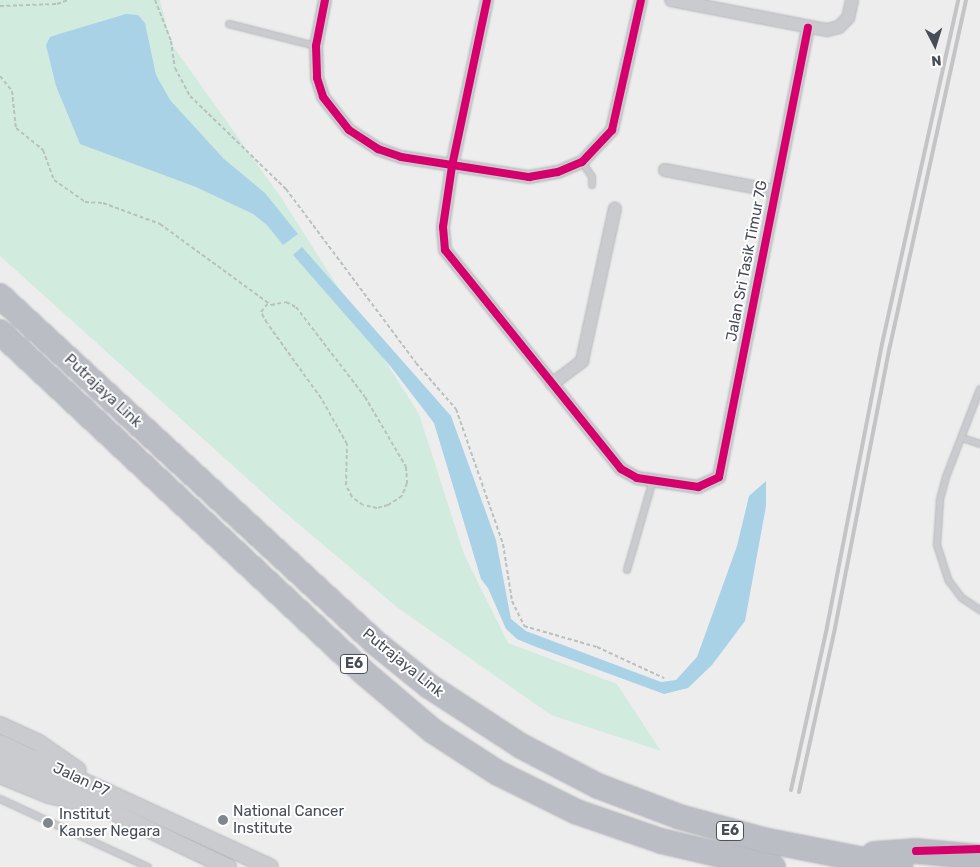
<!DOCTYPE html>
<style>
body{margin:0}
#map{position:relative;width:980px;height:867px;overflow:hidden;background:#eeeded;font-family:Rubik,sans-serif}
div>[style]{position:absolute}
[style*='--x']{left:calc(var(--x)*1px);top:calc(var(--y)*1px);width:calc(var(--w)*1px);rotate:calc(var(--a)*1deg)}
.green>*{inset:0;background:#d2ebdf}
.water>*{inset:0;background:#a9d2e7}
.path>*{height:2px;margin-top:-1px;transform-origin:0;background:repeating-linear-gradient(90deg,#b7c1bf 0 4px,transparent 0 6.5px)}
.roads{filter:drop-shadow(0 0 1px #b3b5bc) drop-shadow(0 0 1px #b3b5bc)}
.service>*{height:6px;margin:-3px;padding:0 3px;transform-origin:3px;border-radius:3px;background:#c9cbce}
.minor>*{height:12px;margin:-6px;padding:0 6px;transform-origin:6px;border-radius:6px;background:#c9cbce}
.tertiary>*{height:16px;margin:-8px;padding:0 8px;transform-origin:8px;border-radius:8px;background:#c9cbce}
.motorway>*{height:24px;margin:-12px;padding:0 12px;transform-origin:12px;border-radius:12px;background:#babdc3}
.rail>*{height:4px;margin:-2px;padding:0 2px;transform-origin:2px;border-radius:2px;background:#c4c4c7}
.cycleway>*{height:8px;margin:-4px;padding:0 4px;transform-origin:4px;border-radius:4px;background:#d6006c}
.dots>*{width:14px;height:14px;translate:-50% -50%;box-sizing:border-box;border:2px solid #fff;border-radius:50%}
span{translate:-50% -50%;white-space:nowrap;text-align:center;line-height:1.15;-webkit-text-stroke:4px #fff;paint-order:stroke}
.shield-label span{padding:1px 4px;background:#fff;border:1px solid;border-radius:4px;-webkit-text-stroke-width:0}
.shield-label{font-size:14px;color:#464d58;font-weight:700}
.street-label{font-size:15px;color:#464d58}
.poi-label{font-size:15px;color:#464d58}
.left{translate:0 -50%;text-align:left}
.north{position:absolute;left:910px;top:20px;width:50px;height:50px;-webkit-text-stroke:4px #fff;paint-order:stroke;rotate:175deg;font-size:14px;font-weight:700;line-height:20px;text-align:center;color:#464d58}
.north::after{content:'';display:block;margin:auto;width:18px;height:22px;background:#464d58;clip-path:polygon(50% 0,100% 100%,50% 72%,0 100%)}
</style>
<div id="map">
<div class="green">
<i style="clip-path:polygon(0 0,160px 0,172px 45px,282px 199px,419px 414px,464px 554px,508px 643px,617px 684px,661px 751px,551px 715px,398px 608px,282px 510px,0 256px)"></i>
</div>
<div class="water">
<i style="clip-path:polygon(126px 14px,138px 15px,145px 23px,156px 75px,170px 100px,224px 159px,265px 193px,298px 234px,283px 245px,267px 225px,253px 214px,196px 187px,80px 144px,56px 86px,46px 45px,50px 37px,59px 34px)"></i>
<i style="clip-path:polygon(302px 247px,451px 416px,496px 540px,511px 619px,526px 631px,661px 682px,676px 680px,697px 657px,737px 546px,749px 496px,766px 481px,766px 506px,745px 621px,712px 665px,688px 688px,664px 694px,531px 645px,517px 639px,506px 629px,488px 588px,481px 579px,434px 423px,391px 367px,293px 255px)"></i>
</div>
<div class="path">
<i style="--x:155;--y:0;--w:44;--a:68.7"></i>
<i style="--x:171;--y:41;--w:27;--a:82"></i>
<i style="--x:175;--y:68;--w:32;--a:62"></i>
<i style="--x:190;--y:96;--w:134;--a:44.1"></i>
<i style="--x:286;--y:189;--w:217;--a:53.2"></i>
<i style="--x:416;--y:363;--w:61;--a:49"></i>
<i style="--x:456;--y:409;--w:143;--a:70.8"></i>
<i style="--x:503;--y:544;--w:58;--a:81"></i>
<i style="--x:512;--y:601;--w:28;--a:64"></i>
<i style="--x:524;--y:626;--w:76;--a:16"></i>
<i style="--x:597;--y:647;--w:74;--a:24.8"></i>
<i style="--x:0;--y:6;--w:57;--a:-2"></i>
<i style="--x:57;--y:4;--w:12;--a:-20"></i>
<i style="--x:0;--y:76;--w:19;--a:51"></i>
<i style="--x:12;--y:91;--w:37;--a:84"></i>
<i style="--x:16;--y:128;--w:35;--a:39"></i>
<i style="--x:43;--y:150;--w:32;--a:70"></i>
<i style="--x:54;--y:180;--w:38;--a:35"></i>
<i style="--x:85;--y:202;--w:18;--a:3"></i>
<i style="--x:103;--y:203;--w:61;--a:20.2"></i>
<i style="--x:160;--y:224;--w:137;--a:36.1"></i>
<i style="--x:271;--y:305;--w:15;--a:-11"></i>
<i style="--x:286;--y:302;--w:11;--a:27"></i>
<i style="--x:296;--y:307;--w:113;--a:52.5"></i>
<i style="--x:365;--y:397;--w:81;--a:59.6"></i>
<i style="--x:406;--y:467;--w:16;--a:86"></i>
<i style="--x:407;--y:483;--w:14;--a:111"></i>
<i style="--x:402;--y:496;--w:17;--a:147"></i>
<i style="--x:388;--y:505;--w:11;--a:165"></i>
<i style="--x:377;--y:508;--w:14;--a:-168"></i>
<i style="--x:363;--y:505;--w:14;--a:-144"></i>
<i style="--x:352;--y:497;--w:13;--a:-117"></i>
<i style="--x:346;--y:485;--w:41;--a:-88.6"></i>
<i style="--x:347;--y:444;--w:53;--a:-119.5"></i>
<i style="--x:321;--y:398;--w:92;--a:-125.8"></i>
<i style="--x:267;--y:323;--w:13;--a:-119"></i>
<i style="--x:261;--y:312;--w:11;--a:-52"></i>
</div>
<div class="roads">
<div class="service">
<i style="--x:229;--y:24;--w:90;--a:14.2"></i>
<i style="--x:582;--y:162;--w:18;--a:56"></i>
<i style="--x:592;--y:177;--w:8;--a:90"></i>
<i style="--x:980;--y:389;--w:94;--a:111.1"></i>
<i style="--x:946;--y:477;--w:24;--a:105"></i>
<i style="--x:940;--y:500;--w:45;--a:93.8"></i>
<i style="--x:937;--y:545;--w:38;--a:72"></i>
<i style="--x:949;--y:581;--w:21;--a:53"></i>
<i style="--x:962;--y:598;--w:22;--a:34"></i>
<i style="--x:962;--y:438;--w:19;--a:18"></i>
<i style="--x:627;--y:570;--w:94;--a:-73.9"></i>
<i style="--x:0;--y:799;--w:163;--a:24.7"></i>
</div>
<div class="minor">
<i style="--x:325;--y:0;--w:47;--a:101.1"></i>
<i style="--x:316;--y:46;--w:32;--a:88"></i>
<i style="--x:317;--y:78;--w:20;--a:72"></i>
<i style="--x:323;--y:97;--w:42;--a:51.8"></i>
<i style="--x:349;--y:130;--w:35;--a:33"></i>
<i style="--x:378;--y:149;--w:24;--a:19"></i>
<i style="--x:401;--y:157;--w:130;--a:8.9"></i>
<i style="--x:529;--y:177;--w:29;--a:-10"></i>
<i style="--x:558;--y:172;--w:26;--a:-23"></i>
<i style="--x:582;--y:162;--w:44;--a:-46.8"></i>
<i style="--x:612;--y:130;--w:133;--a:-77.4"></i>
<i style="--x:487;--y:0;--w:170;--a:101.9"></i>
<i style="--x:452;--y:166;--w:62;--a:98.4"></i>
<i style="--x:443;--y:227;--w:23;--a:85"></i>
<i style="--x:445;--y:250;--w:281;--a:51.2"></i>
<i style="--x:621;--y:469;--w:18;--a:29"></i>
<i style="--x:637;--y:478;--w:62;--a:8.4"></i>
<i style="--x:698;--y:487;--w:23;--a:-25"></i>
<i style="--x:719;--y:477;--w:458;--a:-78.8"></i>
<i style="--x:671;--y:0;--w:159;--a:10.9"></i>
<i style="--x:827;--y:30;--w:12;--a:-14"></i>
<i style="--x:839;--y:27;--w:13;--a:-45"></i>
<i style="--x:848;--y:18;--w:18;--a:-77"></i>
<i style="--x:665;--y:170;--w:111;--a:10.9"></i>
<i style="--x:552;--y:384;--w:38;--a:-37"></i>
<i style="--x:582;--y:361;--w:156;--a:-77.8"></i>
</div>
<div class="tertiary">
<i style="--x:0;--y:725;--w:43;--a:24.8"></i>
<i style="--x:39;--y:743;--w:47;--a:34.7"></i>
<i style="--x:0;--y:743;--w:297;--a:24.7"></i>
<i style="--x:0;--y:758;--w:253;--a:25.6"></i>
<i style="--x:0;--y:775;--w:53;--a:22.2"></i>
<i style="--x:49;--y:795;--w:26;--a:13"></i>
</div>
<div class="motorway">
<i style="--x:0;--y:296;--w:513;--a:42.71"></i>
<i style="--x:377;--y:644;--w:67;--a:38.9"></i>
<i style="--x:429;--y:686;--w:110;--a:33.1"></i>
<i style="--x:521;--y:746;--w:87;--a:27.5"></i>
<i style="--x:598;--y:786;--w:88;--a:20.7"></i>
<i style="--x:680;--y:817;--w:87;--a:15.3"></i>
<i style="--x:764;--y:840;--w:139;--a:11.2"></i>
<i style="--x:0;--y:332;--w:495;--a:43.1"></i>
<i style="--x:361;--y:670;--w:94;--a:40.3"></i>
<i style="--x:433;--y:731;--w:77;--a:32.9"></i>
<i style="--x:498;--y:773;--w:88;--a:26.3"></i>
<i style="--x:577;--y:812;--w:89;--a:19"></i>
<i style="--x:661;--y:841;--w:115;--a:13.1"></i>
<i style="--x:874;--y:854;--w:42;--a:-4.1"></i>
<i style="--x:916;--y:851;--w:64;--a:5.4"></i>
</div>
</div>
<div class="rail">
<i style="--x:791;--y:790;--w:167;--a:-77.5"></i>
<i style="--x:827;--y:627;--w:288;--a:-79"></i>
<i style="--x:882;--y:344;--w:352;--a:-77.5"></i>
<i style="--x:799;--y:792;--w:168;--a:-77.6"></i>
<i style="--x:835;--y:628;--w:287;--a:-79"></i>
<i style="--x:890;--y:346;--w:354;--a:-77.6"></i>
</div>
<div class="cycleway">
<i style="--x:325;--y:0;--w:47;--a:101.1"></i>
<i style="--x:316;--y:46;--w:32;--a:88"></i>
<i style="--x:317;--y:78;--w:20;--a:72"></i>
<i style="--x:323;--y:97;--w:42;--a:51.8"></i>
<i style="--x:349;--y:130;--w:35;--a:33"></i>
<i style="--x:378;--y:149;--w:24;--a:19"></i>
<i style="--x:401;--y:157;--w:130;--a:8.9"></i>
<i style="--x:529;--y:177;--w:29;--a:-10"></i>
<i style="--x:558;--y:172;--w:26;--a:-23"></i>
<i style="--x:582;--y:162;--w:44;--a:-46.8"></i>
<i style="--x:612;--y:130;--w:133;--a:-77.4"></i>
<i style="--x:487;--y:0;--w:170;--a:101.9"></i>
<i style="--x:452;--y:166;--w:62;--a:98.4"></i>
<i style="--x:443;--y:227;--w:23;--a:85"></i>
<i style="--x:445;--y:250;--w:281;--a:51.2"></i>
<i style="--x:621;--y:469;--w:18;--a:29"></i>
<i style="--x:637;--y:478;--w:62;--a:8.4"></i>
<i style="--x:698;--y:487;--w:23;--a:-25"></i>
<i style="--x:719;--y:477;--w:458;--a:-78.8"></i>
<i style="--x:916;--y:851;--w:64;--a:-1.8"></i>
</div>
<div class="dots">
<i style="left:223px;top:820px;background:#81858c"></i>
<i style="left:48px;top:823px;background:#81858c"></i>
</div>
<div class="shield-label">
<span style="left:354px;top:664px">E6</span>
<span style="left:730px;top:831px">E6</span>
</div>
<div class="street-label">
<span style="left:747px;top:261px;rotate:-79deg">Jalan Sri Tasik Timur 7G</span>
<span style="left:103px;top:391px;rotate:43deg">Putrajaya Link</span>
<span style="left:403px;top:663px;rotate:39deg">Putrajaya Link</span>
<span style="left:81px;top:780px;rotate:25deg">Jalan P7</span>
</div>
<div class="poi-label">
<span class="left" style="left:233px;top:820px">National Cancer<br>Institute</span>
<span class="left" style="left:59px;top:823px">Institut<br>Kanser Negara</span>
</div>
<div class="north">N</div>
</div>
